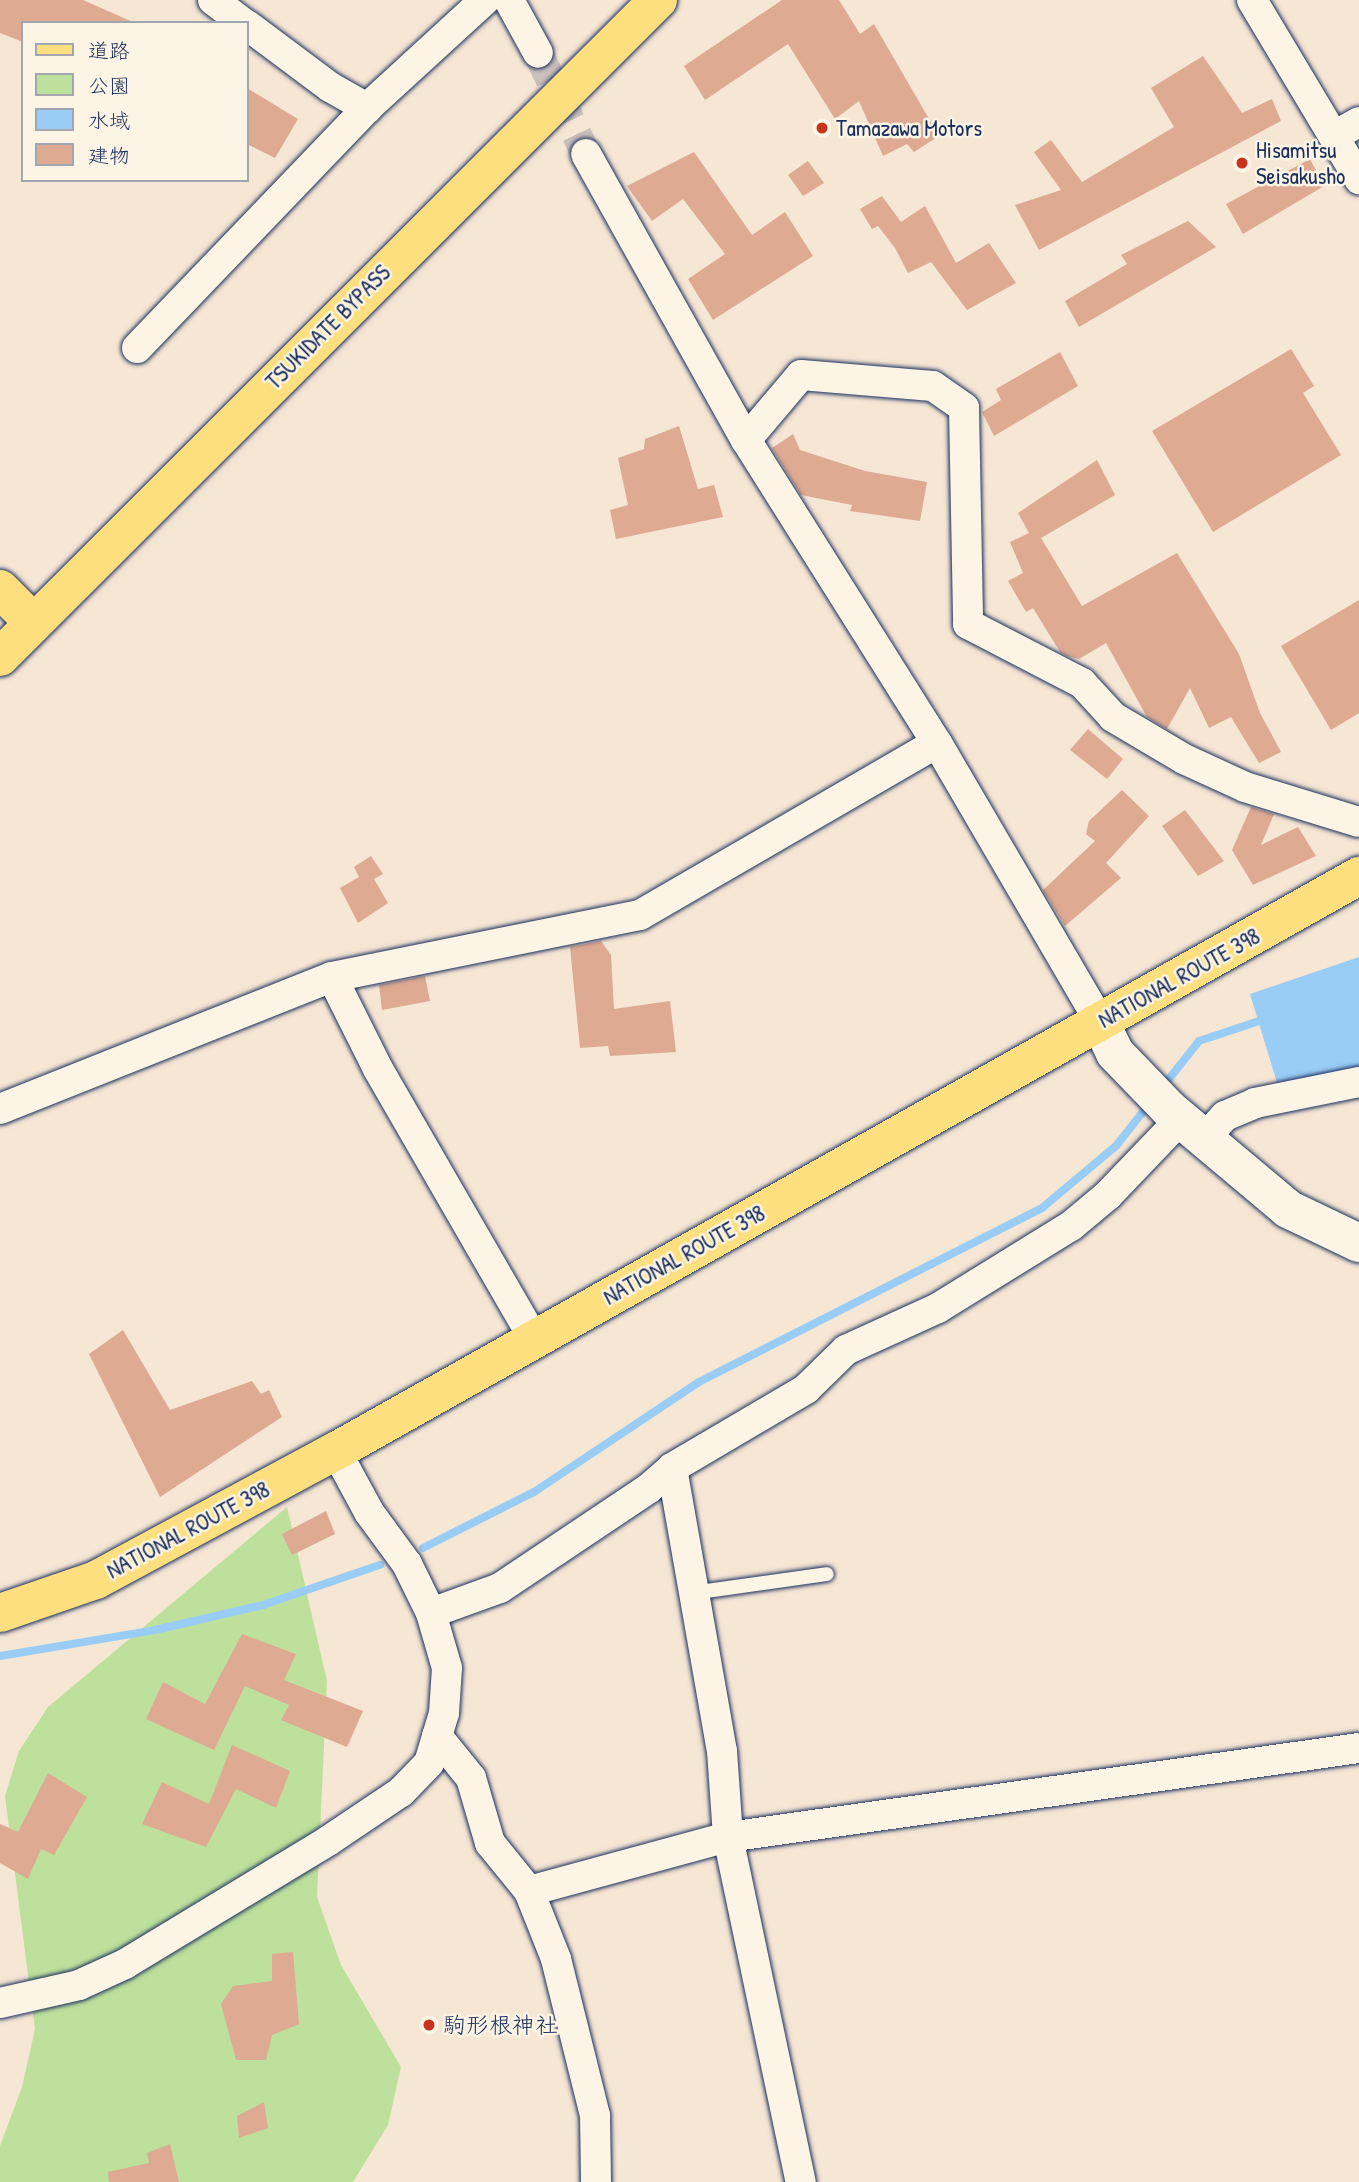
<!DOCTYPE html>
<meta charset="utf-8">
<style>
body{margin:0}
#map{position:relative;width:1359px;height:2182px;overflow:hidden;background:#f6e6d4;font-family:"Patrick Hand","Klee One",sans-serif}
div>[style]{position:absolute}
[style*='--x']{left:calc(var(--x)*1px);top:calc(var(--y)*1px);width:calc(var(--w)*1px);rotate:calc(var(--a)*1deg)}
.green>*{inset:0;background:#bde19c}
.water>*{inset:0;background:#99cdf6}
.stream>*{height:8px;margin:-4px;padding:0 4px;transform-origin:4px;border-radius:4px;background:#99cdf6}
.building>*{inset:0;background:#deaa92}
.street-tunnel>*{height:30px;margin-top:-15px;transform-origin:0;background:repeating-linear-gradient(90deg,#cac1bc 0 30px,transparent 0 45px)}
.roads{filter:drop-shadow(0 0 2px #1b2f5e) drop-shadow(0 0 2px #1b2f5e)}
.lane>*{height:14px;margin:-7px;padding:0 7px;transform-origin:7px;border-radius:7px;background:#fcf5e5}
.street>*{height:30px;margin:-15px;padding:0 15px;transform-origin:15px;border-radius:15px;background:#fcf5e5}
.secondary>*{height:38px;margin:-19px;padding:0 19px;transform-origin:19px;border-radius:19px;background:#fcf5e5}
.primary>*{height:38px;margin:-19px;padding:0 19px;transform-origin:19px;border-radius:19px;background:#fddf80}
.highway>*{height:38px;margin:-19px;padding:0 19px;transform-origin:19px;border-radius:19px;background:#fddf80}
.dots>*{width:19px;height:19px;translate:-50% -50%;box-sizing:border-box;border:4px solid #fcf5e5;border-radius:50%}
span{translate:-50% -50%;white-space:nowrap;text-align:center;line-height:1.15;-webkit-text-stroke:5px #fcf5e5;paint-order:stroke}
.poi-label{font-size:23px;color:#1b2f5e}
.left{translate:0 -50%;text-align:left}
.street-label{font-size:23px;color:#1b2f5e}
.legend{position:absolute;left:21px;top:21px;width:228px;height:161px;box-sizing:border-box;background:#fcf5e5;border:2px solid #a2a6af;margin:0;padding:9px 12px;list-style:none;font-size:21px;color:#1b2f5e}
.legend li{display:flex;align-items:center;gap:14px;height:35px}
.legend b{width:35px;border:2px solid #a2a6af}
</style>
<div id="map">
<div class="green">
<i style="clip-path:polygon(287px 1507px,327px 1681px,317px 1897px,341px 1965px,401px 2067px,388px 2125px,353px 2182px,0 2182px,0 2146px,22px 2087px,35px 2029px,5px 1796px,19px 1751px,48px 1707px)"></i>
</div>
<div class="water">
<i style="clip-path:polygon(1359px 957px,1359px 1066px,1278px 1086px,1250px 994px)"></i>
</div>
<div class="stream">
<i style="--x:1161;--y:1089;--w:61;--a:-51.6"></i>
<i style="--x:1199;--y:1041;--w:73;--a:-18.4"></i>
<i style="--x:423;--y:1548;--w:124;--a:-26.8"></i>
<i style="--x:534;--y:1492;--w:198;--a:-33.7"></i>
<i style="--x:699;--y:1382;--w:385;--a:-26.9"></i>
<i style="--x:1042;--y:1208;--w:97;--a:-40"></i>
<i style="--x:1116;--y:1146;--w:53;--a:-51.8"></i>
<i style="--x:0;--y:1656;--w:157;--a:-9.5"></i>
<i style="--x:155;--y:1630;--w:111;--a:-13"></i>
<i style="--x:263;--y:1605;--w:124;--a:-18.9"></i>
</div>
<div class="building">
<i style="clip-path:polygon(0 0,83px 0,135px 23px,23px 23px,23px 42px,0 33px)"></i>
<i style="clip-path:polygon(782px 0,839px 0,860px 34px,874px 24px,939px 136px,914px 152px,907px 144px,883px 156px,859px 101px,835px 119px,788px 44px,705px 100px,684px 66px)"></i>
<i style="clip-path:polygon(1203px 56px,1242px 113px,1272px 99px,1281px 121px,1039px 250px,1015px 205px,1061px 190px,1034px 152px,1051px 140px,1082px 182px,1174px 127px,1151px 88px)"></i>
<i style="clip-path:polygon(247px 88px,298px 119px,275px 158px,247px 144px)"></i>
<i style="clip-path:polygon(694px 152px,752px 235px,785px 212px,813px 256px,713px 320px,688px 279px,725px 254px,683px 199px,652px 221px,627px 186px)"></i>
<i style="clip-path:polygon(1310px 159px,1324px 186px,1243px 234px,1226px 204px)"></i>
<i style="clip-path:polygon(808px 161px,824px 183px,803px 196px,788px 175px)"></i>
<i style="clip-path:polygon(882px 196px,901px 222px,925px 206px,956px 263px,989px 243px,1016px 283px,967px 310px,931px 262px,908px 273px,895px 248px,878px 226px,872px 229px,860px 209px)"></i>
<i style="clip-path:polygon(1188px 221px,1216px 247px,1079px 327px,1065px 301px,1127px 264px,1121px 255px)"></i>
<i style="clip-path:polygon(1291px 349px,1314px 386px,1303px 393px,1341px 455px,1213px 532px,1152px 431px)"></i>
<i style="clip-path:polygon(1060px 352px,1078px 386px,994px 436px,982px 412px,1001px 400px,996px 389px)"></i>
<i style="clip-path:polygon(679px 426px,698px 489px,714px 485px,723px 517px,616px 539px,610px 510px,628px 505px,618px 458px,644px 449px,645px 439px)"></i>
<i style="clip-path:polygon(793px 434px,800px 450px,865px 471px,927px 482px,920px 521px,850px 511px,852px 505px,801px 495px,772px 448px)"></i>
<i style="clip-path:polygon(1097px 460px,1115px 495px,1041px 538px,1082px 606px,1177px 553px,1239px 654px,1260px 713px,1281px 752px,1259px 763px,1231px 717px,1209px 728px,1190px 688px,1167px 729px,1147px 717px,1106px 643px,1079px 659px,1067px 656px,1060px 652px,1033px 608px,1026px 612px,1008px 581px,1023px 573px,1010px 542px,1029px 533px,1018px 513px)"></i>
<i style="clip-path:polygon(1359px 600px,1359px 713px,1331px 730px,1281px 646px)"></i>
<i style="clip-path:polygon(1088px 729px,1123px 759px,1107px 779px,1070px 750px)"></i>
<i style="clip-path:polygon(1122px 790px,1149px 816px,1106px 863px,1121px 878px,1065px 926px,1043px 890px,1095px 841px,1086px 834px,1089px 821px)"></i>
<i style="clip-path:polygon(1251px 807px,1274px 814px,1261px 845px,1298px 827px,1316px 856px,1253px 885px,1232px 850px)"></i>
<i style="clip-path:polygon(1185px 810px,1224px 861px,1198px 876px,1162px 826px)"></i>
<i style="clip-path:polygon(371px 856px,383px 874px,374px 879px,388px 903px,358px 923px,340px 888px,359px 877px,354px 867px)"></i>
<i style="clip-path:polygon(601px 941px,611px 955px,614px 1009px,670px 1001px,676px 1052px,610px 1056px,608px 1046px,580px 1048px,570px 947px)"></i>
<i style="clip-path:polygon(425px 976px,430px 1001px,382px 1010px,379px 985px)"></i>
<i style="clip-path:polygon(123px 1330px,170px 1410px,252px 1381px,261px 1394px,269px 1390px,282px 1417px,160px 1497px,89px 1354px)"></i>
<i style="clip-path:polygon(326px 1511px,335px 1534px,292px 1555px,282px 1534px)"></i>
<i style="clip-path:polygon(242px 1634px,296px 1654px,284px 1680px,363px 1711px,347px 1747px,281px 1720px,289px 1705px,245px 1686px,214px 1750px,146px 1719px,163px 1682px,205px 1704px)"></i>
<i style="clip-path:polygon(232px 1745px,290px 1771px,276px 1808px,236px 1789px,206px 1847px,142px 1824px,162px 1782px,209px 1804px)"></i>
<i style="clip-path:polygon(48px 1773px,87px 1797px,54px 1855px,41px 1849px,28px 1879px,0 1863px,0 1824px,18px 1832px)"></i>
<i style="clip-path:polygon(293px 1952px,299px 2024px,272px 2035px,266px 2060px,236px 2060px,221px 2004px,233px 1986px,272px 1981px,272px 1954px)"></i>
<i style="clip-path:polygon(264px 2102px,268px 2128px,239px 2138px,237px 2116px)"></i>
<i style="clip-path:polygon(170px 2144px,179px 2182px,109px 2182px,108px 2172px,149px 2163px,147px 2153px)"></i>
</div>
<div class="street-tunnel">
<i style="--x:538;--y:53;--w:112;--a:64.6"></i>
</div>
<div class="roads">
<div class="lane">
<i style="--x:692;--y:1593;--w:136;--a:-8"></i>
</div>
<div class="street">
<i style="--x:213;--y:0;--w:38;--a:37"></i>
<i style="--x:509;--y:0;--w:60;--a:61.3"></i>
<i style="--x:1252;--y:0;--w:209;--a:59.1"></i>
<i style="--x:247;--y:25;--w:104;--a:36.8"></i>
<i style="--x:330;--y:87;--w:43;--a:29.6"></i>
<i style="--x:1334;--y:136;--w:29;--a:-29"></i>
<i style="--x:586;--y:154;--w:328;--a:60.8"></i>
<i style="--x:746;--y:440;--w:358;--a:57.8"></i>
<i style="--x:937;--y:743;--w:323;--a:59.7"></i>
<i style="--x:137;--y:348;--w:332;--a:-46.2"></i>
<i style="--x:367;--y:108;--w:160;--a:-42.5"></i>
<i style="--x:746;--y:440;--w:85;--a:-49.8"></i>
<i style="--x:801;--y:375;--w:132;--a:4.8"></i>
<i style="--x:933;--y:386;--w:38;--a:35"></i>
<i style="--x:964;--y:408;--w:216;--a:88.9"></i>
<i style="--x:968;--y:624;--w:128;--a:27.4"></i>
<i style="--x:1082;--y:683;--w:46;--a:47.6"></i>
<i style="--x:1113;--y:717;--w:82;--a:30.6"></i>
<i style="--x:1184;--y:759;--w:67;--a:24.7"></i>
<i style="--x:1245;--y:787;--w:119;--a:17.1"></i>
<i style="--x:332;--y:977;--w:103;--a:63.4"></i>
<i style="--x:378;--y:1069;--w:312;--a:60"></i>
<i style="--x:0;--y:1109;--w:357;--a:-21.7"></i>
<i style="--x:332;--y:977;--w:314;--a:-11.4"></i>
<i style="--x:640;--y:915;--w:343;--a:-30.1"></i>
<i style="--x:1205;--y:1138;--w:30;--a:-48"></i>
<i style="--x:1225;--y:1116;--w:33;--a:-23"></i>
<i style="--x:1255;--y:1103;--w:106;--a:-11.4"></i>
<i style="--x:672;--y:1468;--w:287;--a:80"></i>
<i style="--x:722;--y:1751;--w:86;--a:86"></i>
<i style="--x:728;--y:1837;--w:353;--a:78.1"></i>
<i style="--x:431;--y:1613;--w:73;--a:-19.9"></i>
<i style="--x:500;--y:1588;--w:178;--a:-33.8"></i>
<i style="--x:648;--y:1489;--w:32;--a:-41"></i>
<i style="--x:672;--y:1468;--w:156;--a:-30.5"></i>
<i style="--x:806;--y:1389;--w:56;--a:-44.3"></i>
<i style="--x:846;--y:1350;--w:101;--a:-24.5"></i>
<i style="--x:938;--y:1308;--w:156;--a:-31.7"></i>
<i style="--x:1071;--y:1226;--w:48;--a:-40"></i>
<i style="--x:1108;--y:1195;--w:105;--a:-46.2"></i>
<i style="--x:437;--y:1736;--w:54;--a:51"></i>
<i style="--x:471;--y:1778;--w:68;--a:73.7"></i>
<i style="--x:490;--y:1843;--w:62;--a:50.9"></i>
<i style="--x:529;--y:1891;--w:73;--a:68.3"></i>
<i style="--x:556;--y:1959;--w:162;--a:76"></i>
<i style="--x:595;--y:2116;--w:66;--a:89.1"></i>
<i style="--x:529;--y:1891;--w:206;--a:-15.2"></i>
<i style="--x:728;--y:1837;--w:637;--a:-8.03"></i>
<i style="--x:0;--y:2003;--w:81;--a:-12.8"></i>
<i style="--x:79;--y:1985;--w:51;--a:-24.5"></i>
<i style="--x:125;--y:1964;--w:237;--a:-31.2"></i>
<i style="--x:328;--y:1841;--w:88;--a:-33.9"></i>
<i style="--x:401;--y:1792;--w:40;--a:-46"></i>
<i style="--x:429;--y:1763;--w:52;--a:-73.3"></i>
<i style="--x:444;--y:1713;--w:45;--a:-86.2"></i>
<i style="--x:447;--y:1668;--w:57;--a:-106.2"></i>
<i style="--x:431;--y:1613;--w:55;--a:-116.1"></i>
<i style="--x:407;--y:1564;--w:64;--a:-126.2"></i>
<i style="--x:369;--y:1512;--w:69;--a:-118.4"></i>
</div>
<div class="secondary">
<i style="--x:1100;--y:1022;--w:34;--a:64"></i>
<i style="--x:1115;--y:1053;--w:78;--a:46"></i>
<i style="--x:1169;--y:1109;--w:155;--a:40"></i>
<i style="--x:1288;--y:1209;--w:79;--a:25.6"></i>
</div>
<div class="primary">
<i style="--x:0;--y:589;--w:47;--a:45"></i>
</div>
<div class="highway">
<i style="--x:0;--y:657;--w:930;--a:-44.96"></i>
<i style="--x:0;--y:1613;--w:102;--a:-19"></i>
<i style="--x:96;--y:1580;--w:272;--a:-28.3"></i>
<i style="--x:336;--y:1451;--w:1174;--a:-29.34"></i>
</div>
</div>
<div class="dots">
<i style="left:822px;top:128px;background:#c8321e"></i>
<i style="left:1242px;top:163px;background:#c8321e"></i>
<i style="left:429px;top:2025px;background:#c8321e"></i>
</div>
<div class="poi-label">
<span class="left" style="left:836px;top:128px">Tamazawa Motors</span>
<span class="left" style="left:1256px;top:163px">Hisamitsu<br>Seisakusho</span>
<span class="left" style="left:443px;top:2025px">駒形根神社</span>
</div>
<div class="street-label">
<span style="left:328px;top:327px;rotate:-45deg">TSUKIDATE BYPASS</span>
<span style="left:1179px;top:978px;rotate:-29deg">NATIONAL ROUTE 398</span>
<span style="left:684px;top:1255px;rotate:-29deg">NATIONAL ROUTE 398</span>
<span style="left:188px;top:1530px;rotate:-28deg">NATIONAL ROUTE 398</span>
</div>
<ul class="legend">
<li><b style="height:9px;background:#fddf80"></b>道路</li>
<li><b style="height:19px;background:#bde19c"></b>公園</li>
<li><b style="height:19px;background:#99cdf6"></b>水域</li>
<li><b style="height:19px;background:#deaa92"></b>建物</li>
</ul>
</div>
